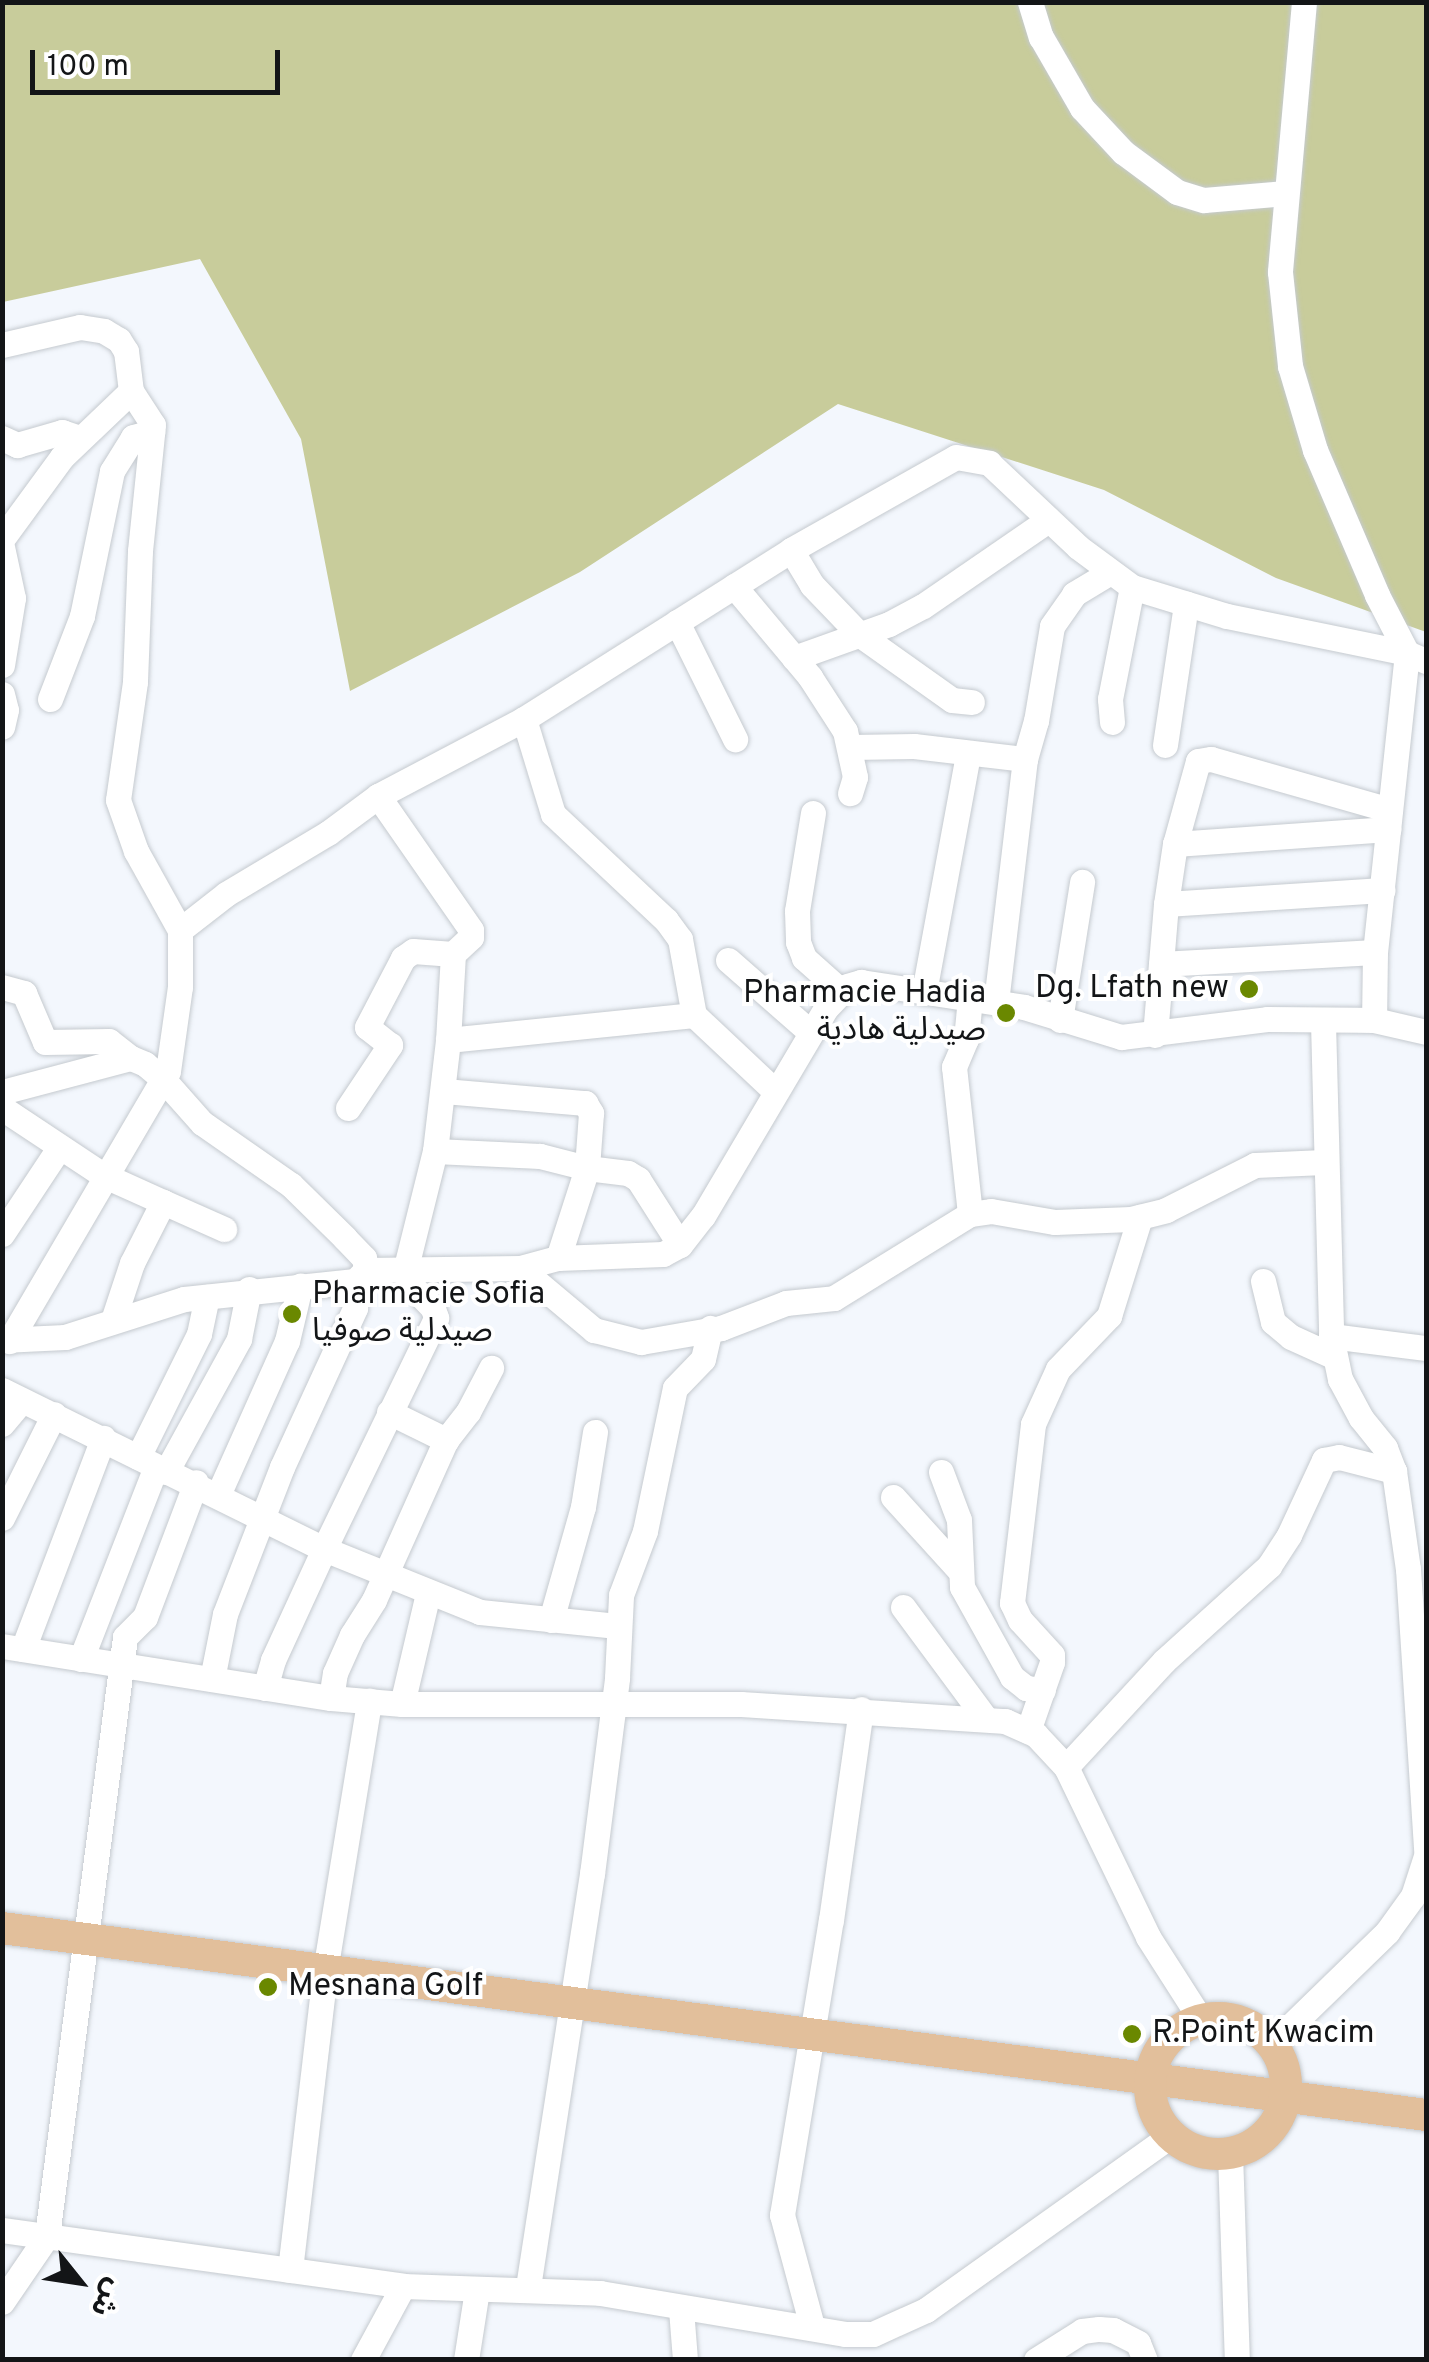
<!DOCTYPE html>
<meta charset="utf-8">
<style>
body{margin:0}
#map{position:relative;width:1429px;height:2362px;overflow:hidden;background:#f3f7fd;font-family:Overpass,"Noto Sans Arabic",sans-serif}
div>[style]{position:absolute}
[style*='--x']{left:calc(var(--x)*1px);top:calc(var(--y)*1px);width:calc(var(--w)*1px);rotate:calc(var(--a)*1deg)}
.green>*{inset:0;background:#c8cc9b}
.roads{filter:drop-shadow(0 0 2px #c5cacf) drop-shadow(0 0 2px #c5cacf)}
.minor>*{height:25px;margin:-12.5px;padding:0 12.5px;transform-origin:12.5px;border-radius:12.5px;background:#fff}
.major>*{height:32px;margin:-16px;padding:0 16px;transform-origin:16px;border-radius:16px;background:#e2bf9b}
.major>.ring{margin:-16px;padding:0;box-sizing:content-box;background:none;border:32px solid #e2bf9b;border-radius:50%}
.dots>*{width:28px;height:28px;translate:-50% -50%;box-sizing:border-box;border:5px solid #fff;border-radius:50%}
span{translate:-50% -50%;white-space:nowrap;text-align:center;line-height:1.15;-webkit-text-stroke:8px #fff;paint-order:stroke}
.poi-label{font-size:32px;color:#131517}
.right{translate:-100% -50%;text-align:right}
.left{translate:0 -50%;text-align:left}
.frame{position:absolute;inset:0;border:5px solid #131517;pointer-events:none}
.north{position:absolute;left:30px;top:2232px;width:100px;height:100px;-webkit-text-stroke:8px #fff;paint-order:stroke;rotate:120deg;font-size:28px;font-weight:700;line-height:40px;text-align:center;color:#131517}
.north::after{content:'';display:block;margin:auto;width:35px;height:45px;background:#131517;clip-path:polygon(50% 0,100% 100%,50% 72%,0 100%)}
.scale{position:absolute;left:30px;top:50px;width:250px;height:45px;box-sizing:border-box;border:5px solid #131517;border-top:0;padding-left:12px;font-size:30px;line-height:35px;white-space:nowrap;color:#131517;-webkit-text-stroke:8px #fff;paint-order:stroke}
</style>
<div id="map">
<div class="green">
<i style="clip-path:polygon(2px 3px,1426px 3px,1426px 632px,1276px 578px,1104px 490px,838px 404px,580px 572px,350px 691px,301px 439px,200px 259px,3px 302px)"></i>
</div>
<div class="roads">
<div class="minor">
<i style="--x:1030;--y:2;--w:37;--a:73"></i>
<i style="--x:1041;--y:37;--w:82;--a:60"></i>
<i style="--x:1082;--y:108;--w:60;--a:47"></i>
<i style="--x:1123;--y:152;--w:67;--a:36.5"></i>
<i style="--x:1177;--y:192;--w:28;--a:17"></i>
<i style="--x:1204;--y:200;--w:82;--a:-4.9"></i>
<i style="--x:1304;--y:2;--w:271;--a:95.1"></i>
<i style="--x:1280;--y:272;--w:95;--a:83.9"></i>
<i style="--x:1290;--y:366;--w:88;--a:73.4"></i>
<i style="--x:1315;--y:450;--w:158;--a:66.8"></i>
<i style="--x:1377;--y:595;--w:65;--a:62.7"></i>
<i style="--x:1407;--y:653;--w:21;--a:23"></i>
<i style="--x:2;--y:345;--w:80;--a:-13"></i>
<i style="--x:80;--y:327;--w:24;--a:9"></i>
<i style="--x:104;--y:331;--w:17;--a:31"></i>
<i style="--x:119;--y:340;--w:13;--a:58"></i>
<i style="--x:126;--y:351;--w:40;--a:82.9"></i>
<i style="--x:2;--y:438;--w:17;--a:25"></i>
<i style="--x:17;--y:445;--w:47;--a:-16.1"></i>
<i style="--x:62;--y:432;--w:18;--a:19"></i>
<i style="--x:2;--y:539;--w:102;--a:-53.8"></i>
<i style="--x:62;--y:457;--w:95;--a:-43.7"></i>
<i style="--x:131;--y:391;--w:40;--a:57.1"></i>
<i style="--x:153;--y:425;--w:127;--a:95.9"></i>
<i style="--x:140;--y:551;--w:131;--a:92.2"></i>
<i style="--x:135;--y:682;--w:119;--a:98.2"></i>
<i style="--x:118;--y:800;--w:54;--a:70.6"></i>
<i style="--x:136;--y:851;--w:90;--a:60.9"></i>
<i style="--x:2;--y:547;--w:52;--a:77.8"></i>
<i style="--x:13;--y:598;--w:68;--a:99.3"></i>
<i style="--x:791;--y:550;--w:41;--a:59"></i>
<i style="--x:812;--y:585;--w:68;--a:46.2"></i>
<i style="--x:859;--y:634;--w:114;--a:35.4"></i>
<i style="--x:952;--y:700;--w:20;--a:6"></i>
<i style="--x:734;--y:586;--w:119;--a:50.1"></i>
<i style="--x:810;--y:677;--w:64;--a:57.1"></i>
<i style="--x:845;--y:731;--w:47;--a:77.7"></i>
<i style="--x:855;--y:777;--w:17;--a:107"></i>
<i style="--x:677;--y:622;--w:131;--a:63.6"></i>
<i style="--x:794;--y:658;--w:101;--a:-19.7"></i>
<i style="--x:889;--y:624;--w:38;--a:-28"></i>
<i style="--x:923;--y:606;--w:152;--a:-34.5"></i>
<i style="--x:2;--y:694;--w:16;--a:76"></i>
<i style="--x:6;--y:710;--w:17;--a:103"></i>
<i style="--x:50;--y:699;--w:89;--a:-68.9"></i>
<i style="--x:82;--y:616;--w:148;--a:-78.3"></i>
<i style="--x:112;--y:471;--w:40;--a:-58"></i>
<i style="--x:133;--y:437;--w:20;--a:-15"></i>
<i style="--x:524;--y:719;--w:99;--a:73"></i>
<i style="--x:553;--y:814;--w:155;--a:43.2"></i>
<i style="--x:666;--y:920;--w:24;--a:54"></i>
<i style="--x:680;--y:939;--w:77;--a:79.6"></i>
<i style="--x:1112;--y:722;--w:23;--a:-95"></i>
<i style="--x:1110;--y:699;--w:114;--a:-78.9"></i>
<i style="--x:1165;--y:745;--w:143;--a:-81.5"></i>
<i style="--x:851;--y:747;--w:63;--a:-0.9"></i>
<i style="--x:914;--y:746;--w:112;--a:6.7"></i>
<i style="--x:1025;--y:759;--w:40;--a:-74"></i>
<i style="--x:1036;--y:721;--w:96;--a:-80.4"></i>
<i style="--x:1052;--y:626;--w:39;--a:-55"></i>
<i style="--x:1074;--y:594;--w:41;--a:-31"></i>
<i style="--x:378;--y:796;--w:163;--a:55.2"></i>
<i style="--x:471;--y:930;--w:7;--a:90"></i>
<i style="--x:471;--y:937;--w:25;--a:137"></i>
<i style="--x:453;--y:954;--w:86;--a:93.3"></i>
<i style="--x:813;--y:813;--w:99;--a:99.3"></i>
<i style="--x:797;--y:911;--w:31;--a:88"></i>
<i style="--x:798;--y:942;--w:17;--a:69"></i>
<i style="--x:804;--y:958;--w:50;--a:41.7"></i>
<i style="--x:1175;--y:844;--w:214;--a:-4"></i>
<i style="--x:1166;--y:904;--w:217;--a:-3.7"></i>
<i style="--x:728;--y:960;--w:109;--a:41.3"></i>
<i style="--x:1161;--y:964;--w:214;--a:-3.2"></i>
<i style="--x:2;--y:987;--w:23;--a:15"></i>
<i style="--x:24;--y:993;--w:53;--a:66.8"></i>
<i style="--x:45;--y:1042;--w:64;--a:-0.9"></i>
<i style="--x:109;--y:1041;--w:28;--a:38"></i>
<i style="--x:924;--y:992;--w:242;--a:-79.5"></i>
<i style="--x:996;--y:1002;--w:245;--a:-83.2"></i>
<i style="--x:1060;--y:1020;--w:140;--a:-80.9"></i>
<i style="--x:1323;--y:1022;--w:314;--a:88.5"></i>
<i style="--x:1331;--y:1336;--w:44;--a:78.2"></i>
<i style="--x:1340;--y:1379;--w:44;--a:61.7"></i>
<i style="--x:1361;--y:1418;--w:38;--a:51"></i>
<i style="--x:1385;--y:1448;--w:25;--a:69"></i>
<i style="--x:1394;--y:1471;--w:99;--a:81.9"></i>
<i style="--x:1408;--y:1569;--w:282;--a:86.3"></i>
<i style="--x:1155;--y:1035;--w:131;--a:-85.2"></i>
<i style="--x:1166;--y:904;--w:61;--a:-81.5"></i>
<i style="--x:1175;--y:844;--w:86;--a:-74.5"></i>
<i style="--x:1198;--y:761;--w:13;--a:-9"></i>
<i style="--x:1211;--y:759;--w:186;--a:15.9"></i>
<i style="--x:444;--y:1091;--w:142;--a:4.9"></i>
<i style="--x:585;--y:1103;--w:12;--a:59"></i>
<i style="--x:591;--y:1113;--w:55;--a:94.2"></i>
<i style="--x:587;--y:1168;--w:41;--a:7"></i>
<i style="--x:628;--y:1173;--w:12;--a:31"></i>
<i style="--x:638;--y:1179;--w:78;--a:57.5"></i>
<i style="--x:2;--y:1092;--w:133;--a:-14.8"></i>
<i style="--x:131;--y:1058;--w:15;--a:23"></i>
<i style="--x:145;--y:1064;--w:23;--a:40"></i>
<i style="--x:163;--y:1079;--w:304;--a:120.4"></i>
<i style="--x:2;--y:1108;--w:121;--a:33.6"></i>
<i style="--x:103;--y:1175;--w:66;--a:24.2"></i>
<i style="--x:163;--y:1202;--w:68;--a:116.9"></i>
<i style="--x:132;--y:1263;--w:60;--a:108.4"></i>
<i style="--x:348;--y:1108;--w:76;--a:-56.3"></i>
<i style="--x:390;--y:1045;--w:29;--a:-142"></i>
<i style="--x:367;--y:1027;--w:78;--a:-62.4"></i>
<i style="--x:403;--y:958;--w:12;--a:-35"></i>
<i style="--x:413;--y:951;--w:40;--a:4.3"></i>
<i style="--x:163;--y:1202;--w:67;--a:23.9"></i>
<i style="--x:970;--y:1214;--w:148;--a:-96.2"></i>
<i style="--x:954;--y:1067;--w:30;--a:-67"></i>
<i style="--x:966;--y:1039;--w:41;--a:-84.4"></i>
<i style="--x:2;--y:1234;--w:103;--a:-56.5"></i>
<i style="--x:558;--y:1258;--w:95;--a:-72.1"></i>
<i style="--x:587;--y:1168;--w:49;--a:-165.7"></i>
<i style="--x:540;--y:1156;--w:105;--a:-177.3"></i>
<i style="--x:435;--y:1151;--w:112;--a:-83.3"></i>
<i style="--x:448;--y:1040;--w:247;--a:-5.8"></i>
<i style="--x:694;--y:1015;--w:111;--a:43.2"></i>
<i style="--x:520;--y:1268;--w:97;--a:40"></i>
<i style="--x:594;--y:1330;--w:49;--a:14.3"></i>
<i style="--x:641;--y:1342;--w:81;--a:-9.9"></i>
<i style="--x:721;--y:1328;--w:70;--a:-21"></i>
<i style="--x:786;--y:1303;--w:48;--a:-5.9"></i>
<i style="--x:834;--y:1298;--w:160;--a:-31.7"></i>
<i style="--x:970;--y:1214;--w:21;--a:-8"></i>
<i style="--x:991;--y:1211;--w:65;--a:9.8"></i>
<i style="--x:1055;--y:1222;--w:76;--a:-2.3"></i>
<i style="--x:1131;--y:1219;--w:36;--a:-14"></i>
<i style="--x:1166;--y:1210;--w:100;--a:-26.8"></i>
<i style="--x:1255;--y:1165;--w:69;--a:-2.5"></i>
<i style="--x:366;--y:1270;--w:12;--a:-99"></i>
<i style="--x:364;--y:1258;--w:28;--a:-134"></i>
<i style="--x:345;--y:1238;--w:76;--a:-135.5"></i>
<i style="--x:291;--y:1185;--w:108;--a:-145.1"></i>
<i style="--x:202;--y:1123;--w:59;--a:-131.6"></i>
<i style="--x:163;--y:1079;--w:9;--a:-58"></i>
<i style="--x:168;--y:1071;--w:85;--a:-81.9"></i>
<i style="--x:180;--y:987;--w:57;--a:-90"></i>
<i style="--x:180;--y:930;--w:58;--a:-38"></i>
<i style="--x:226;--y:894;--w:119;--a:-30.9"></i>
<i style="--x:328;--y:833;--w:62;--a:-36.5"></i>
<i style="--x:378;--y:796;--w:165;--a:-27.8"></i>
<i style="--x:524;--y:719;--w:316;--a:-32.3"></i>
<i style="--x:791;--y:550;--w:189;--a:-29.4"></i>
<i style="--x:956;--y:457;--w:34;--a:10"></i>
<i style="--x:989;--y:463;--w:122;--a:43.3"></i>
<i style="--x:1078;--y:547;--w:67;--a:36.5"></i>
<i style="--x:1132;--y:587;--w:99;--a:17"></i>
<i style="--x:1227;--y:616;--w:184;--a:11.6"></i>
<i style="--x:1407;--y:653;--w:301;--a:96.1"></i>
<i style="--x:1375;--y:952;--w:68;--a:90.8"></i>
<i style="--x:1263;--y:1281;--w:42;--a:76.3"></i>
<i style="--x:1273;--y:1322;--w:23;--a:40"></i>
<i style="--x:1291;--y:1337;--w:48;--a:24.4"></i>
<i style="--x:1331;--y:1336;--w:96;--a:7.2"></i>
<i style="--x:2;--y:1340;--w:63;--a:-2.7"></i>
<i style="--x:65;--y:1337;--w:125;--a:-17.7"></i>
<i style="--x:184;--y:1299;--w:172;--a:-6"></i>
<i style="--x:355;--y:1281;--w:16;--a:-45"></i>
<i style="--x:366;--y:1270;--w:154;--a:-0.7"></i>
<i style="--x:520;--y:1268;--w:39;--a:-15"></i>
<i style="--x:558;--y:1258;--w:105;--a:-2.2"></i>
<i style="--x:663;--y:1254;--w:19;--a:-28"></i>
<i style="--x:680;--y:1245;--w:37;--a:-52"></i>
<i style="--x:703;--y:1216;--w:242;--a:-59.4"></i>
<i style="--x:826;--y:1008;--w:30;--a:-46"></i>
<i style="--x:847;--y:986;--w:15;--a:-16"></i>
<i style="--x:861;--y:982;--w:165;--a:8.7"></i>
<i style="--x:1024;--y:1007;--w:102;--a:17.2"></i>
<i style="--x:1121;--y:1037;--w:147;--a:-7"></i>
<i style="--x:1267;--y:1019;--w:107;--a:0.5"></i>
<i style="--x:1374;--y:1020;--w:53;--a:13"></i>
<i style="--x:2;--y:1390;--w:359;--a:26.3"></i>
<i style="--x:324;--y:1549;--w:257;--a:-64.1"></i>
<i style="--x:436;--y:1318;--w:10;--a:-107"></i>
<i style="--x:433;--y:1308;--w:33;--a:-134"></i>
<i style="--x:410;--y:1284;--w:14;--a:-111"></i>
<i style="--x:405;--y:1271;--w:124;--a:-76"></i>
<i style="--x:389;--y:1412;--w:64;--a:26.2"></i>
<i style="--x:2;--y:1424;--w:31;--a:-50"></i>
<i style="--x:138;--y:1457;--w:137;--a:-63.6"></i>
<i style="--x:199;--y:1334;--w:38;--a:-78"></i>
<i style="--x:166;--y:1472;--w:152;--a:-61.2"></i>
<i style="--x:239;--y:1339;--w:51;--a:-78.7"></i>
<i style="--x:941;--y:1472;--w:51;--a:69.4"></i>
<i style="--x:959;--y:1520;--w:67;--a:87.4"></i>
<i style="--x:962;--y:1587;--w:103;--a:60.9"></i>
<i style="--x:1012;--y:1677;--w:18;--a:38"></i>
<i style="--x:1026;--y:1688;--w:17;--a:7"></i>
<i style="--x:218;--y:1495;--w:169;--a:-65.9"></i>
<i style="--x:287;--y:1341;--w:57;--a:-76.7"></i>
<i style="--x:893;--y:1497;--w:100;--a:47.8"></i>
<i style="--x:2;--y:1518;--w:116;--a:-63.4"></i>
<i style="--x:903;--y:1607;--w:139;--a:53.5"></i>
<i style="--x:551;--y:1620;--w:117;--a:-74.2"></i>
<i style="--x:583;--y:1507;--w:76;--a:-80.9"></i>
<i style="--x:2;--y:1646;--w:333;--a:9"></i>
<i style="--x:331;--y:1698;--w:71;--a:4.8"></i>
<i style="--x:402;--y:1704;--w:339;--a:0"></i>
<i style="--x:741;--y:1704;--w:265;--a:3.7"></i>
<i style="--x:1005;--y:1721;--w:34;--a:24"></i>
<i style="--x:1036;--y:1735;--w:44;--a:46.8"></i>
<i style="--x:1066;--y:1767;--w:189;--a:64.2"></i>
<i style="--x:1148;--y:1937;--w:98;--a:57.4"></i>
<i style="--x:23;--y:1649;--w:226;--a:-69.2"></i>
<i style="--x:81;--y:1659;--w:206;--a:-68.7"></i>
<i style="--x:212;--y:1679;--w:66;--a:-78.7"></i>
<i style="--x:225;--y:1614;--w:158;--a:-68.8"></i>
<i style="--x:282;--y:1467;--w:175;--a:-65.3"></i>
<i style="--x:355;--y:1308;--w:27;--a:-90"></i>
<i style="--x:265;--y:1688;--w:29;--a:-74"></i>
<i style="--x:273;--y:1660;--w:122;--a:-65.3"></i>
<i style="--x:324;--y:1549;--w:168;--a:22"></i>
<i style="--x:480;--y:1612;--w:138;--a:5.8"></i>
<i style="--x:331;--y:1698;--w:25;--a:-81"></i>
<i style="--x:335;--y:1673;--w:42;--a:-65.9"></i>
<i style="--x:352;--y:1635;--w:41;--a:-57.8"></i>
<i style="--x:374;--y:1600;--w:175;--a:-65.8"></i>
<i style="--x:446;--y:1440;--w:36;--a:-52"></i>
<i style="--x:468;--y:1412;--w:50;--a:-62.4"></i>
<i style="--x:402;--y:1704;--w:114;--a:-76.8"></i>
<i style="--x:1028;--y:1731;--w:73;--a:-70.8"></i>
<i style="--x:1052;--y:1662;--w:7;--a:-90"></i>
<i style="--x:1052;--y:1655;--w:47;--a:-132.4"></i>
<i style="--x:1020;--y:1620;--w:19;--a:-115"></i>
<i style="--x:1012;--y:1603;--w:180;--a:-83.3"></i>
<i style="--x:1033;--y:1424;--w:60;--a:-65.6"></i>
<i style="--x:1058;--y:1369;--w:74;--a:-46.1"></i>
<i style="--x:1109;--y:1316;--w:104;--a:-72.6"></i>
<i style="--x:1066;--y:1767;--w:144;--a:-47.2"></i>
<i style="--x:1164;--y:1661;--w:142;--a:-42.1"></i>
<i style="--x:1269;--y:1566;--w:37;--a:-57"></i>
<i style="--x:1289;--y:1535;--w:83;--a:-65"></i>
<i style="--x:1324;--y:1460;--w:15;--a:-11"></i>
<i style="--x:1339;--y:1457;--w:57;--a:14.3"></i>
<i style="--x:1272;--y:2044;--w:161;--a:-44.2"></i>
<i style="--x:1387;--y:1932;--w:44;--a:-54.2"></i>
<i style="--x:1413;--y:1896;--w:42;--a:-72"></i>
<i style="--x:1230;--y:2153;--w:207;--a:88.1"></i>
<i style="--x:2;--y:2230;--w:405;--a:7.9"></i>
<i style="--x:403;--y:2286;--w:197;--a:2"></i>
<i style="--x:600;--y:2293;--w:248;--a:9.5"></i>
<i style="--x:845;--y:2334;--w:28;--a:0"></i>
<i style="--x:873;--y:2334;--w:58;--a:-24.4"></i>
<i style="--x:926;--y:2310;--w:301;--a:-35.5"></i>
<i style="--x:290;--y:2270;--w:301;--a:-83.3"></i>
<i style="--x:325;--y:1971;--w:274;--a:-80.7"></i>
<i style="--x:528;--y:2287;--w:418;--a:-81.2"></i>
<i style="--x:592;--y:1874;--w:198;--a:-82.7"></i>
<i style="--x:617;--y:1678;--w:83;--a:-87.2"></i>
<i style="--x:621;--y:1595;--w:68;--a:-69.4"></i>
<i style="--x:645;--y:1531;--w:146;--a:-78.2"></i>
<i style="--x:675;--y:1388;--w:40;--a:-46"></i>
<i style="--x:703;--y:1359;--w:32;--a:-77"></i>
<i style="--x:2;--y:2302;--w:80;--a:-55.7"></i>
<i style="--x:47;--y:2236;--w:604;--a:-82.58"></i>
<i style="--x:125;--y:1637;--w:28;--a:-45"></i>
<i style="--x:145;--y:1617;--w:144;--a:-69.3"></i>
<i style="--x:681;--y:2309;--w:51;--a:85.5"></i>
<i style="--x:812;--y:2326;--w:115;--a:-105.1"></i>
<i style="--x:782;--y:2215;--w:299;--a:-80.6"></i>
<i style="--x:831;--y:1920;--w:213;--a:-81.9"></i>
<i style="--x:363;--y:2360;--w:84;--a:-61.6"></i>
<i style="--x:466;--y:2360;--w:71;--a:-81.1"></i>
<i style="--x:1036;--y:2360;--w:54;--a:-32.2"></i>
<i style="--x:1082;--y:2331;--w:17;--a:-7"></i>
<i style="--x:1099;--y:2329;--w:14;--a:4"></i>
<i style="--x:1113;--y:2330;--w:28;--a:27"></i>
<i style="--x:1138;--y:2343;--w:18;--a:68"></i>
</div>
<div class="major">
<i style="--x:2;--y:1928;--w:1436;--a:7.48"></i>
<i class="ring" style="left:1150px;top:2018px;width:104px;height:104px"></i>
</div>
</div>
<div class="dots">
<i style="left:1249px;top:989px;background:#6a8800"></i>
<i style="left:1006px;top:1013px;background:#6a8800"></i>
<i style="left:292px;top:1314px;background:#6a8800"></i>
<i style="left:268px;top:1987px;background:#6a8800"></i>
<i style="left:1132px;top:2034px;background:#6a8800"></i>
</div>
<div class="poi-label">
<span class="right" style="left:1229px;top:989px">Dg. Lfath new</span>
<span class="right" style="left:986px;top:1013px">Pharmacie Hadia<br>صيدلية هادية</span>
<span class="left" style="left:312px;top:1314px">Pharmacie Sofia<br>صيدلية صوفيا</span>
<span class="left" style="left:288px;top:1987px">Mesnana Golf</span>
<span class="left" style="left:1152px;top:2034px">R.Point Kwacim</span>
</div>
<div class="frame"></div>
<div class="north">ش</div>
<div class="scale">100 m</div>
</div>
